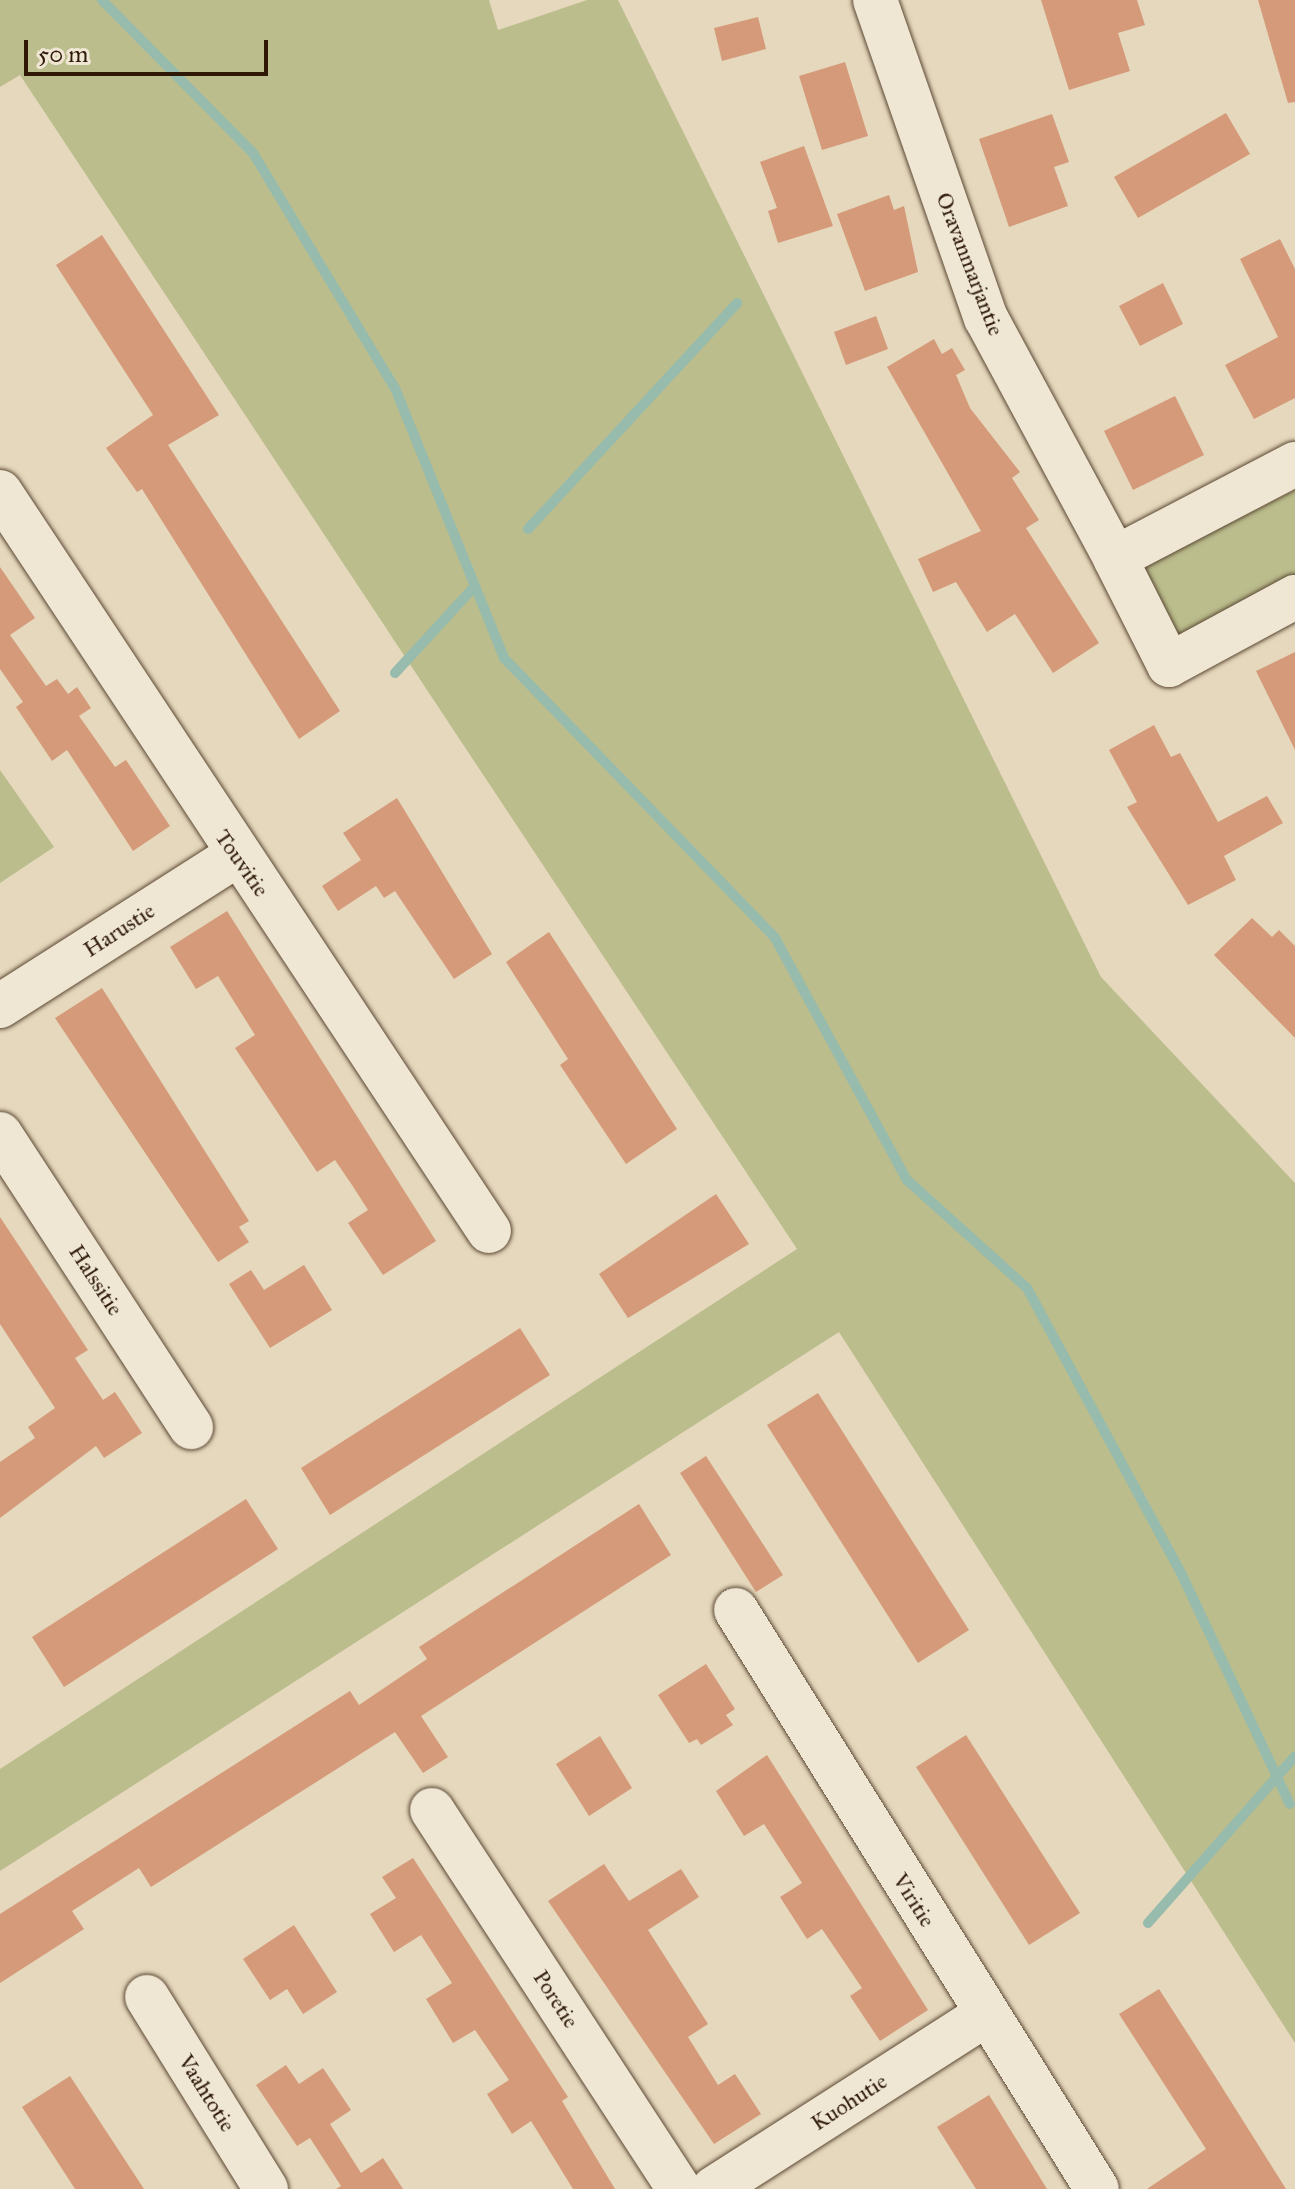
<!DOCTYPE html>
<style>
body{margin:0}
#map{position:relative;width:1295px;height:2189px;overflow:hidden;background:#e6d8bd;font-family:"IM FELL Great Primer",serif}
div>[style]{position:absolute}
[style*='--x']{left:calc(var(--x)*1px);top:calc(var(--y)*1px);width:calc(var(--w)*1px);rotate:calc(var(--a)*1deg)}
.green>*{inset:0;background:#bbbd8d}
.stream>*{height:10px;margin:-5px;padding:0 5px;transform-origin:5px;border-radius:5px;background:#97bbac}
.building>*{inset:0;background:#d49a79}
.roads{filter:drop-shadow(0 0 2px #5c4934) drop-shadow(0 0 2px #5c4934)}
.minor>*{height:44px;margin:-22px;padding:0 22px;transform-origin:22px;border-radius:22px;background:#efe6d4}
span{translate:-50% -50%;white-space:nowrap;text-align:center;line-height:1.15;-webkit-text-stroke:6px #efe6d4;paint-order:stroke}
.street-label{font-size:22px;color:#2e1907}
.scale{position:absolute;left:24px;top:40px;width:244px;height:36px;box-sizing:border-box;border:4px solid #2e1907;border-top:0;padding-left:10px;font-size:24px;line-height:28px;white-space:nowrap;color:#2e1907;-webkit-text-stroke:6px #efe6d4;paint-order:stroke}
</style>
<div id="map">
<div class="green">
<i style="clip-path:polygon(0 0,489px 0,498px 30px,587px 0,618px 0,1101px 977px,1295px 1183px,1295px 2043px,839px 1332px,0 1871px,0 1769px,797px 1249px,20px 75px,0 87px)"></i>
<i style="clip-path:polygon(1295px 490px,1295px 576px,1179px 637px,1143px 567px)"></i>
<i style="clip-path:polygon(0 770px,54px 847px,0 883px)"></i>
</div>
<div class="stream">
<i style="--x:102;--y:0;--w:215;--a:45.4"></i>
<i style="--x:253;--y:153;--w:275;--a:58.9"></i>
<i style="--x:395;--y:388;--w:291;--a:68"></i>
<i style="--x:504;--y:658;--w:390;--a:45.9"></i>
<i style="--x:775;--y:938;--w:276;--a:61.4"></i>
<i style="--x:907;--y:1180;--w:161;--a:42"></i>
<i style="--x:1027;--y:1288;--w:326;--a:61.6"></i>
<i style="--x:1182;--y:1575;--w:253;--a:64.8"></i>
<i style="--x:528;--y:529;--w:308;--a:-47.2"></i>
<i style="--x:395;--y:673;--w:118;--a:-47.4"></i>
<i style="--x:1148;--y:1923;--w:222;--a:-48.6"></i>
</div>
<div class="building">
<i style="clip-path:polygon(1041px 0,1137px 0,1145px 25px,1118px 33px,1130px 71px,1069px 90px)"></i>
<i style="clip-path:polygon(1258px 0,1295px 0,1295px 102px,1288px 103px)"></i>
<i style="clip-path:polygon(758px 17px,766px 49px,722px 61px,714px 28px)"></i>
<i style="clip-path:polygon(845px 62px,868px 136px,822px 150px,799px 76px)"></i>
<i style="clip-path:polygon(1226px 113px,1250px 154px,1138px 218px,1114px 177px)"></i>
<i style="clip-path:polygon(1052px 114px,1069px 162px,1054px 167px,1068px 206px,1009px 227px,979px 139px)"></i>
<i style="clip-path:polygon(804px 146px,833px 226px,778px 243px,768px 211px,777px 208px,760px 162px)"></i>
<i style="clip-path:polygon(889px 195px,894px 210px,904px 206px,918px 272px,865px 291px,837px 214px)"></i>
<i style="clip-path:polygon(102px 235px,219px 415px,168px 445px,340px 711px,299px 739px,142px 489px,137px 492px,106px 448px,153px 415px,56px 265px)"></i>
<i style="clip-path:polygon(1280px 239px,1295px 269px,1295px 398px,1254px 419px,1225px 365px,1278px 337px,1240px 259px)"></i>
<i style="clip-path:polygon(1163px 283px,1183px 324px,1140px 346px,1119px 306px)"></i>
<i style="clip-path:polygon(876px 316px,888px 349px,846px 365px,834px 332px)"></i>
<i style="clip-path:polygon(934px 339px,942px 354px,952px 348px,965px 370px,956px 375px,970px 408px,1020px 472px,1012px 478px,1039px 520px,1026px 528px,1099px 643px,1053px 673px,1015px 614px,987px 632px,956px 582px,933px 592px,918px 559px,981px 531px,887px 367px)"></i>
<i style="clip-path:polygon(1175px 396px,1204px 455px,1133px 490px,1104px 431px)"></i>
<i style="clip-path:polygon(0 567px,35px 618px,10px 635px,46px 686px,57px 679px,68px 694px,77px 687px,91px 708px,79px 716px,115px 767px,126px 760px,170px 826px,133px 851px,67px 750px,52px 761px,16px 707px,23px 702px,0 669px)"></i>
<i style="clip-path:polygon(1295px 652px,1295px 750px,1256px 671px)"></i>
<i style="clip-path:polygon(1154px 725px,1171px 757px,1180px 753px,1218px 822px,1267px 796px,1283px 823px,1224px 856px,1236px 880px,1188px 905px,1127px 807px,1137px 802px,1109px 750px)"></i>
<i style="clip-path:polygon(397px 798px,492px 954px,454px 979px,395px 891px,384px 898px,376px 886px,338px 911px,322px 886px,361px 860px,343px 833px)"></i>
<i style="clip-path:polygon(227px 911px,436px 1241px,383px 1275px,348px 1223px,368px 1210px,352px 1185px,335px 1160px,317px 1172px,235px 1048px,255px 1035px,218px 976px,196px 989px,170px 947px)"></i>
<i style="clip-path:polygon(1252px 918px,1272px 937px,1279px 930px,1295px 946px,1295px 1038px,1214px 955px)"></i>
<i style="clip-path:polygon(549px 932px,677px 1129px,626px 1164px,560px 1065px,568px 1059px,506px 962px)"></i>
<i style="clip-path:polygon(102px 988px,249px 1221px,239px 1227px,249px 1242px,218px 1262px,55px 1018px)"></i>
<i style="clip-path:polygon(716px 1194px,749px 1244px,628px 1318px,599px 1274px)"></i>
<i style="clip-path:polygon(0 1217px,88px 1350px,75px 1358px,103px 1400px,115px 1392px,142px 1433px,104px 1458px,96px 1446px,0 1518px,0 1462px,35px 1438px,28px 1427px,55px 1408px,0 1324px)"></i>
<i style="clip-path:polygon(304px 1265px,332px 1310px,270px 1348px,229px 1284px,251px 1270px,264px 1290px)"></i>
<i style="clip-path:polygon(520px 1328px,550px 1375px,330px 1515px,301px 1468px)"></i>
<i style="clip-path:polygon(818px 1393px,969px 1630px,918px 1663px,767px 1425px)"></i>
<i style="clip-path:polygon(706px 1456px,783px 1575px,756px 1592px,680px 1473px)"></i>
<i style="clip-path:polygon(246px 1499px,278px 1549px,64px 1687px,32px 1637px)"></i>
<i style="clip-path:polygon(639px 1504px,671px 1555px,421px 1716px,448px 1757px,423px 1773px,395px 1732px,151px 1887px,139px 1868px,72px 1911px,84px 1929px,0 1983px,0 1914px,350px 1691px,359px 1705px,427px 1659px,419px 1647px)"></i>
<i style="clip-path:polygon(706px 1664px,735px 1709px,726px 1715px,733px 1725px,701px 1745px,697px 1739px,689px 1743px,658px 1695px)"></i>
<i style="clip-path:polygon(966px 1735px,1080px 1913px,1029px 1945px,916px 1767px)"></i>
<i style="clip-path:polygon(600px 1736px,632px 1788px,589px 1816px,556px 1764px)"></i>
<i style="clip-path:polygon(767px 1755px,928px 2010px,880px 2041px,850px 1996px,862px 1988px,822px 1929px,807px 1939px,780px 1897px,802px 1883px,782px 1852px,764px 1824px,744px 1836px,716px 1791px)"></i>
<i style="clip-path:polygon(413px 1858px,568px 2097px,562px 2101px,615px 2189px,573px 2189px,531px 2121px,512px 2134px,487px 2094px,509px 2080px,475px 2030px,453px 2043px,426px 1999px,452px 1983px,421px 1935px,394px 1952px,370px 1914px,396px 1898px,382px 1877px)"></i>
<i style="clip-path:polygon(604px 1864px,629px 1901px,681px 1869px,699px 1897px,648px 1930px,708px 2024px,688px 2037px,718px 2085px,735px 2074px,761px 2114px,714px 2144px,548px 1901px)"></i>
<i style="clip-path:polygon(294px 1925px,337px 1992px,303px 2014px,287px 1989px,270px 2000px,243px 1959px)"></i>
<i style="clip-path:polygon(1159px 1989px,1213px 2073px,1286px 2189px,1147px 2189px,1206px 2149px,1119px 2014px)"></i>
<i style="clip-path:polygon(286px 2065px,299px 2084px,323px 2068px,351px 2110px,330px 2124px,361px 2173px,383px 2158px,403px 2189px,336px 2189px,341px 2186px,310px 2138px,297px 2146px,256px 2085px)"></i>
<i style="clip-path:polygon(70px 2076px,144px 2189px,75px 2189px,22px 2107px)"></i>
<i style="clip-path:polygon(989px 2095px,1047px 2189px,976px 2189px,937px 2127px)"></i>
</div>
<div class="roads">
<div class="minor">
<i style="--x:875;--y:0;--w:337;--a:70.8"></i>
<i style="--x:986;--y:318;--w:272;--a:61.7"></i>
<i style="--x:1295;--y:464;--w:203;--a:152.4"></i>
<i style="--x:1115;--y:558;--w:120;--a:63.2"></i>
<i style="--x:1169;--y:665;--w:143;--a:-28.4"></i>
<i style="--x:0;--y:492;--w:886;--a:56.51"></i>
<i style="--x:0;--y:1006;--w:281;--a:-32.5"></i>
<i style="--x:0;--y:1134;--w:350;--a:56.9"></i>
<i style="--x:736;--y:1610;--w:682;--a:58.06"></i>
<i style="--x:432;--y:1810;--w:452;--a:56.9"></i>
<i style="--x:147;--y:1997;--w:226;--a:58.2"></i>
<i style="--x:713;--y:2189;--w:323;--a:-32.6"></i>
</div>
</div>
<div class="street-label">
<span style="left:970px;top:264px;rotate:69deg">Oravanmarjantie</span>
<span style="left:242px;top:863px;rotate:55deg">Touvitie</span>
<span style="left:119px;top:930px;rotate:-33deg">Harustie</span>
<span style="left:96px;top:1280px;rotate:57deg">Halssitie</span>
<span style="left:914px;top:1900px;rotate:58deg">Viritie</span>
<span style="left:556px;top:1999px;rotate:57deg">Poretie</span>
<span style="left:207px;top:2093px;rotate:58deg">Vaahtotie</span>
<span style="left:849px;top:2102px;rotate:-33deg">Kuohutie</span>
</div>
<div class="scale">50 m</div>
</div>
